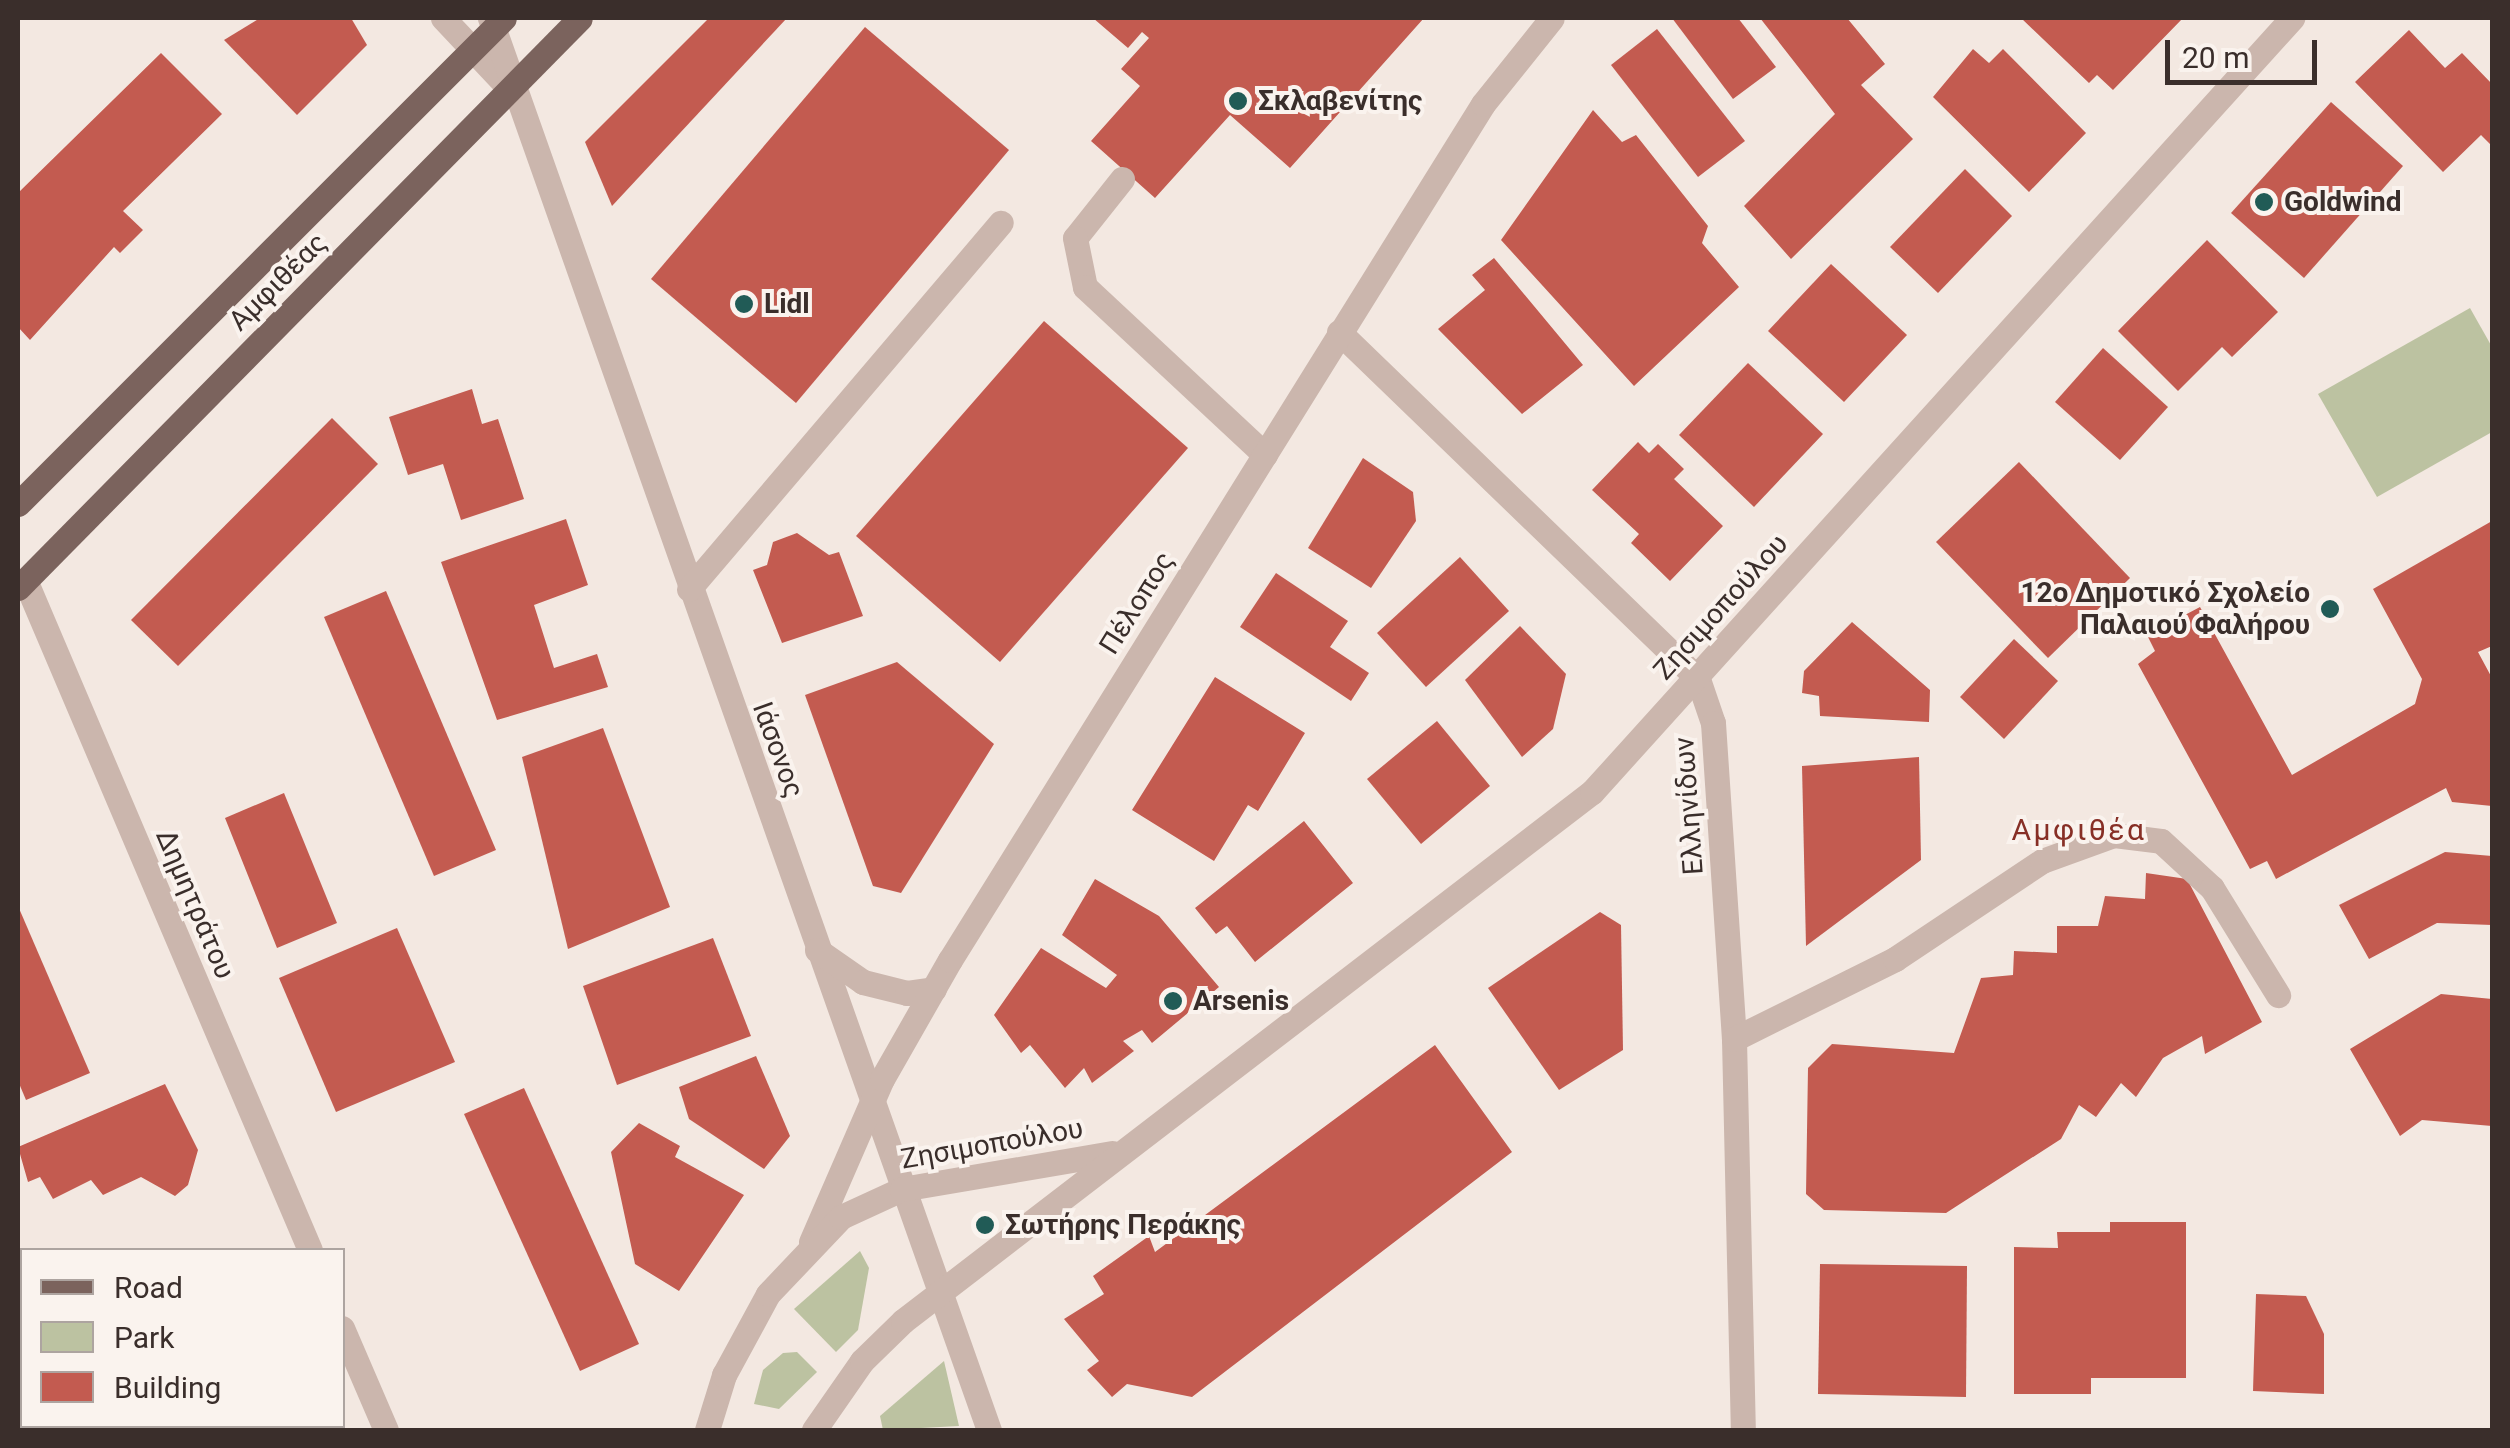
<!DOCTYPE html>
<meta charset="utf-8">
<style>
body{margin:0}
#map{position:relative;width:2510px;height:1448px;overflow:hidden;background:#f3e8e1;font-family:Roboto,sans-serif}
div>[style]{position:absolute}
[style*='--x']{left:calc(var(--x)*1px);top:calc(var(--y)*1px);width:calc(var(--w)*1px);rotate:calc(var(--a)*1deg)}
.green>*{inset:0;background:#bcc2a1}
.building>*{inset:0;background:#c35b50}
.minor>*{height:25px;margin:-12.5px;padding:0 12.5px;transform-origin:12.5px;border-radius:12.5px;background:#cbb6ad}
.major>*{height:25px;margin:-12.5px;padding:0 12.5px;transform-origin:12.5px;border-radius:12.5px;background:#7b635d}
.dots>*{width:28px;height:28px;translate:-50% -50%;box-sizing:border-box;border:5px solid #faf3ee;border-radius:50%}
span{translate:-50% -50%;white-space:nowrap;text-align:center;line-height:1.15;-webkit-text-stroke:8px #faf3ee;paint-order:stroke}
.poi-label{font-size:28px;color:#3a2e2b;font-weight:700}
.left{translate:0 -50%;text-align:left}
.right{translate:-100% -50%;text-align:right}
.street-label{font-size:28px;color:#3a2e2b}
.neighbourhood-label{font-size:30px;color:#872f26;letter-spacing:2.5px}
.frame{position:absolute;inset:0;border:20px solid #3a2e2b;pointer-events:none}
.legend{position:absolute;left:20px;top:1248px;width:325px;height:180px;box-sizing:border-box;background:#faf3ee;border:2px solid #ada4a0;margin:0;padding:12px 18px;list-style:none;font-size:30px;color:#3a2e2b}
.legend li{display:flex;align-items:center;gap:20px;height:50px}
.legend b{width:50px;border:2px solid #ada4a0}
.scale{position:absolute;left:2165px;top:40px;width:152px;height:45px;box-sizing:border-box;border:5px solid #3a2e2b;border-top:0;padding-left:12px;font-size:30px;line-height:35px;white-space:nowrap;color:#3a2e2b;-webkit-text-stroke:8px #faf3ee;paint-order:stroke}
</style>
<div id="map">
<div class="green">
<i style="clip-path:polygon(2470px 308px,2492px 347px,2492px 432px,2377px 497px,2318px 394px)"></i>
<i style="clip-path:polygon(860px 1251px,869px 1268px,858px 1330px,836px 1352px,794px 1309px)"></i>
<i style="clip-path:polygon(797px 1352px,817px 1372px,779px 1409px,754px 1404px,763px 1370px,783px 1353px)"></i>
<i style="clip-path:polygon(944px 1361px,959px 1426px,883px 1430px,880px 1416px)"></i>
</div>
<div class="building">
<i style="clip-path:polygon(260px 18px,351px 18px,367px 45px,297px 115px,224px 40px)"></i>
<i style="clip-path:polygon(709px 18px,787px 18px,612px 206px,585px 142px)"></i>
<i style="clip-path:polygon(1093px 18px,1424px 18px,1290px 168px,1230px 115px,1155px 198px,1091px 141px,1140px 86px,1121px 69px,1149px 38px,1142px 32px,1128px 48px)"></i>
<i style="clip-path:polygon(1672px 18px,1738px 18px,1776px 67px,1733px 99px)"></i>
<i style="clip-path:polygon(1760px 18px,1847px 18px,1885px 64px,1861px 85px,1913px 139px,1791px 259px,1744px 206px,1835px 114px)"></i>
<i style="clip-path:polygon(2021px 18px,2183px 18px,2113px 90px,2097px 75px,2089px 83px)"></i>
<i style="clip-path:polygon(865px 27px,1009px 150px,796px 403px,651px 279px)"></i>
<i style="clip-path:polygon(1657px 29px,1745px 141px,1698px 177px,1611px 65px)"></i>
<i style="clip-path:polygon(2409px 30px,2445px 68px,2462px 53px,2492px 84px,2492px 146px,2481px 135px,2443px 172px,2355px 82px)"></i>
<i style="clip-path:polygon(1973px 49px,1989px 63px,2003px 49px,2086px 133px,2029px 192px,1933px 97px)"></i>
<i style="clip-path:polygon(161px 53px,222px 114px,123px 211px,143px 230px,120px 253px,114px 247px,30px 340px,18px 327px,18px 193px)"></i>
<i style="clip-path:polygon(2331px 102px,2403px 166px,2304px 278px,2231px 213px)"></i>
<i style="clip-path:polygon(1593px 110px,1622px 142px,1636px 135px,1708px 226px,1702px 243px,1739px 287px,1634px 386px,1501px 240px)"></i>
<i style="clip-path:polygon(1965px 169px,2012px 216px,1938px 293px,1890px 247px)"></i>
<i style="clip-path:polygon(2207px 240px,2278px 312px,2232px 357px,2222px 347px,2178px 391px,2118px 331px)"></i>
<i style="clip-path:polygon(1494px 258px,1583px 365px,1522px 414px,1438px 329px,1485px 290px,1472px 275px)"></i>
<i style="clip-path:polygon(1831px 264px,1907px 335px,1844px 402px,1768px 331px)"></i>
<i style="clip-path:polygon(1044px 321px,1188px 448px,1000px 662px,856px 536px)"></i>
<i style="clip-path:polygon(2103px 348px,2168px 407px,2120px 460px,2055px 402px)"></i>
<i style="clip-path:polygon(1748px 363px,1823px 434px,1754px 507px,1679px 435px)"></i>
<i style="clip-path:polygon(472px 389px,482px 424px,498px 419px,524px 499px,461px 520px,443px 464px,408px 475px,389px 417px)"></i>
<i style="clip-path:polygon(332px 418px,378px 464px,178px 666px,131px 620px)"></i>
<i style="clip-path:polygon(1638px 442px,1649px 453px,1658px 444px,1684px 469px,1674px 479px,1723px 526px,1670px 581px,1631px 543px,1639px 534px,1592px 490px)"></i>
<i style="clip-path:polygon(1363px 458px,1413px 492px,1416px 521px,1371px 588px,1308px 548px)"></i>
<i style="clip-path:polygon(2019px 462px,2130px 578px,2048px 658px,1936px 542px)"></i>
<i style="clip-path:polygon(566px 519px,588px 585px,534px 605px,554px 668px,597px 654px,608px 687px,497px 720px,441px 562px)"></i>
<i style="clip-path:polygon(2492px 521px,2492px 646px,2478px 652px,2492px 678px,2492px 806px,2452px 802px,2446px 788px,2276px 879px,2267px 861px,2250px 869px,2138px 664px,2155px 651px,2147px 635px,2200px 607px,2292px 775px,2415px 704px,2422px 679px,2373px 589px)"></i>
<i style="clip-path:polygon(797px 533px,829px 555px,839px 552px,863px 616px,782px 643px,753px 570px,767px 565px,773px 542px)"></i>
<i style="clip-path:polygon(1460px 557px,1509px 611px,1426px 687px,1377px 633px)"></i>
<i style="clip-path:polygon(1276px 573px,1348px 621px,1330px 647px,1369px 673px,1351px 701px,1240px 627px)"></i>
<i style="clip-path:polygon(386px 591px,496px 850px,434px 876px,324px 617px)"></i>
<i style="clip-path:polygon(1852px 622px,1930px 690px,1929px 722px,1820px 716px,1819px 696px,1802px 693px,1804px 671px)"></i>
<i style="clip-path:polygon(1520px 626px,1566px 674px,1553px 729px,1522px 757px,1465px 680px)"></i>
<i style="clip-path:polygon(2014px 639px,2058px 681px,2004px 739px,1960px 697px)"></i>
<i style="clip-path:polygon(897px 662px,994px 744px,901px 893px,873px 886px,805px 695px)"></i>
<i style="clip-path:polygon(1215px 677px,1305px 733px,1258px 811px,1248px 805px,1214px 861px,1132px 810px)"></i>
<i style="clip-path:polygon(1437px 721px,1490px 786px,1421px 844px,1367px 779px)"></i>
<i style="clip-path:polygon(603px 728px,670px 907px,568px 949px,522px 757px)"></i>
<i style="clip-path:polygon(1919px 757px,1921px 860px,1806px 946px,1802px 766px)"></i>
<i style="clip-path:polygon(284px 793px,337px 923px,277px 948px,225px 818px)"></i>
<i style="clip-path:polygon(1304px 821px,1353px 883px,1255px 962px,1227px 926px,1216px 934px,1195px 908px)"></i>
<i style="clip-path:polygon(2445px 852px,2492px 856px,2492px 925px,2437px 923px,2369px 959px,2339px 905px)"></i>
<i style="clip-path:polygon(2146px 873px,2187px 879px,2262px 1022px,2205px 1054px,2202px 1036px,2163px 1058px,2136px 1097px,2121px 1083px,2096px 1117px,2079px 1105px,2061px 1139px,1946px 1213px,1824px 1210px,1806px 1194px,1808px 1068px,1832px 1044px,1954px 1053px,1981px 978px,2013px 975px,2014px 951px,2057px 953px,2057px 926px,2098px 926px,2105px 896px,2145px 899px)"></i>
<i style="clip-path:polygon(1095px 879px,1159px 916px,1219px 987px,1152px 1043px,1142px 1030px,1123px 1041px,1134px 1051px,1092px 1083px,1084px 1068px,1065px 1088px,1030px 1045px,1021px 1053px,994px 1015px,1041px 948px,1106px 988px,1117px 975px,1062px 935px)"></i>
<i style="clip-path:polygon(18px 906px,90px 1073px,26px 1100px,18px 1081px)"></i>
<i style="clip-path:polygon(1600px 912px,1621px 925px,1623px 1050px,1559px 1090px,1488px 988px)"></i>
<i style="clip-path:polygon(397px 928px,455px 1062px,336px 1112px,279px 978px)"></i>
<i style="clip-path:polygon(713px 938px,751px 1036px,617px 1085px,583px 986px)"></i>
<i style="clip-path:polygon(2441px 994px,2492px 999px,2492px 1126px,2422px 1120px,2400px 1136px,2350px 1049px)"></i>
<i style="clip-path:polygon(1435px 1045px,1512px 1152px,1192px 1397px,1127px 1384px,1112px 1397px,1087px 1370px,1099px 1361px,1064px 1319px,1104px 1294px,1093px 1276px,1149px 1236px,1155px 1252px)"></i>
<i style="clip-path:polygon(756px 1056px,790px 1136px,764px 1169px,689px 1119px,679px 1087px)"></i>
<i style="clip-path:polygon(165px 1084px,198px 1150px,188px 1185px,175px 1196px,141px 1177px,103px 1195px,91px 1180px,53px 1199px,40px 1177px,28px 1182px,18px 1147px)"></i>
<i style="clip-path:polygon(524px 1088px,639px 1344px,580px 1371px,464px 1114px)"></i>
<i style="clip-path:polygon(639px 1123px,680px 1146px,675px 1157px,744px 1195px,679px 1291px,635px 1264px,611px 1152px)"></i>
<i style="clip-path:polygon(2110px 1222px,2186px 1222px,2186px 1378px,2091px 1378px,2091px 1394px,2014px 1394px,2014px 1247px,2058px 1248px,2057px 1232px,2110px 1232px)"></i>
<i style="clip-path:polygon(1820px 1264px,1967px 1266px,1966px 1397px,1818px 1394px)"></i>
<i style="clip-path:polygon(18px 1280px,22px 1280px,22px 1384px,18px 1384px)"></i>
<i style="clip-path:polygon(2256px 1294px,2306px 1296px,2324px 1334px,2324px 1394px,2253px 1391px)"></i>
</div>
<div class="minor">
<i style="--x:443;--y:18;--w:95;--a:46.7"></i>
<i style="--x:490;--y:18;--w:1498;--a:70.54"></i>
<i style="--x:1122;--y:179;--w:75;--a:128.5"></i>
<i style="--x:1075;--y:238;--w:50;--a:78.5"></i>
<i style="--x:1085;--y:287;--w:246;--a:43"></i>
<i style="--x:1339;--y:332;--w:499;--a:44"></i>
<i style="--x:1698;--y:679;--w:46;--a:71.2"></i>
<i style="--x:1713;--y:723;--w:317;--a:86.2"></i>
<i style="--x:1734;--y:1039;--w:391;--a:88.7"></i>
<i style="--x:25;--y:580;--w:728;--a:66.96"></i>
<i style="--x:689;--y:589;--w:481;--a:-49.6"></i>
<i style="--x:817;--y:950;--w:56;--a:34.8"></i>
<i style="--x:863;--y:982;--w:45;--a:14"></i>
<i style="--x:907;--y:993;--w:27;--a:-8"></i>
<i style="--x:1734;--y:1039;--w:180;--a:-26.4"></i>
<i style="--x:1895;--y:959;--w:177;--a:-33.7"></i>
<i style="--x:2042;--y:861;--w:77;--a:-19.9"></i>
<i style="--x:2114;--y:835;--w:47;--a:7.3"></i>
<i style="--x:2161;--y:841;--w:69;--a:42.7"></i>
<i style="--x:2212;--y:888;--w:126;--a:58.3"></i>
<i style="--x:811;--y:1242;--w:178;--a:-66.5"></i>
<i style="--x:882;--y:1079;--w:137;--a:-60.3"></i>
<i style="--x:950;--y:960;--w:1008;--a:-58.09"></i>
<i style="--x:1483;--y:104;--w:110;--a:-51.3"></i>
<i style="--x:342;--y:1328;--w:111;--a:66.7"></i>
<i style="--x:707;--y:1430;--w:58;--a:-72.8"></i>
<i style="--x:724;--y:1375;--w:92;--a:-61.5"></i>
<i style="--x:768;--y:1294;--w:106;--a:-46.5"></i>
<i style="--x:841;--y:1217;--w:67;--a:-24.7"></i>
<i style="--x:902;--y:1189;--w:213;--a:-9.7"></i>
<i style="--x:814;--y:1430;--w:84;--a:-55.2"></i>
<i style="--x:862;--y:1361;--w:57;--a:-44.3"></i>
<i style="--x:903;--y:1321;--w:869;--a:-37.52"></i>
<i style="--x:1592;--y:792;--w:1044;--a:-47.87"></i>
</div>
<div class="major">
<i style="--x:18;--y:504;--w:687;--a:-45"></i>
<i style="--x:18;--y:588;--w:800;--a:-45.4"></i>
</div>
<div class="dots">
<i style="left:1238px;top:101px;background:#215b56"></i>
<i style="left:2264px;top:202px;background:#215b56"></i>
<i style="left:744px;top:304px;background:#215b56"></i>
<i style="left:2330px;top:609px;background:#215b56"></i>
<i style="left:1173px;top:1001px;background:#215b56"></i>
<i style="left:985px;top:1225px;background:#215b56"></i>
</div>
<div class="poi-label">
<span class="left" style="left:1258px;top:101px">Σκλαβενίτης</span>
<span class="left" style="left:2284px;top:202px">Goldwind</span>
<span class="left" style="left:764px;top:304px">Lidl</span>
<span class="right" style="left:2310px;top:609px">12ο Δημοτικό Σχολείο<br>Παλαιού Φαλήρου</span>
<span class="left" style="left:1193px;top:1001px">Arsenis</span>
<span class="left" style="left:1005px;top:1225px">Σωτήρης Περάκης</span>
</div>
<div class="street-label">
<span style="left:278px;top:282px;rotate:-45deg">Αμφιθέας</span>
<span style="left:1137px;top:603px;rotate:-58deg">Πέλοπος</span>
<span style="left:1721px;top:607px;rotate:-48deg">Ζησιμοπούλου</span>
<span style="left:778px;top:750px;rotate:70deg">Ιάσονος</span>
<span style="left:1689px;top:806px;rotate:-94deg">Ελληνίδων</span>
<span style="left:195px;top:904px;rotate:67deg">Δημητράτου</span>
<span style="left:992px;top:1144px;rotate:-10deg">Ζησιμοπούλου</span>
</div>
<div class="neighbourhood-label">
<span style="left:2079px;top:830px">Αμφιθέα</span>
</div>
<div class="frame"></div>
<ul class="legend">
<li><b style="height:12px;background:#7b635d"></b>Road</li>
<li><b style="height:28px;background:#bcc2a1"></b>Park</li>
<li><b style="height:28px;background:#c35b50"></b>Building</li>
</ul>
<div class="scale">20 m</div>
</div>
